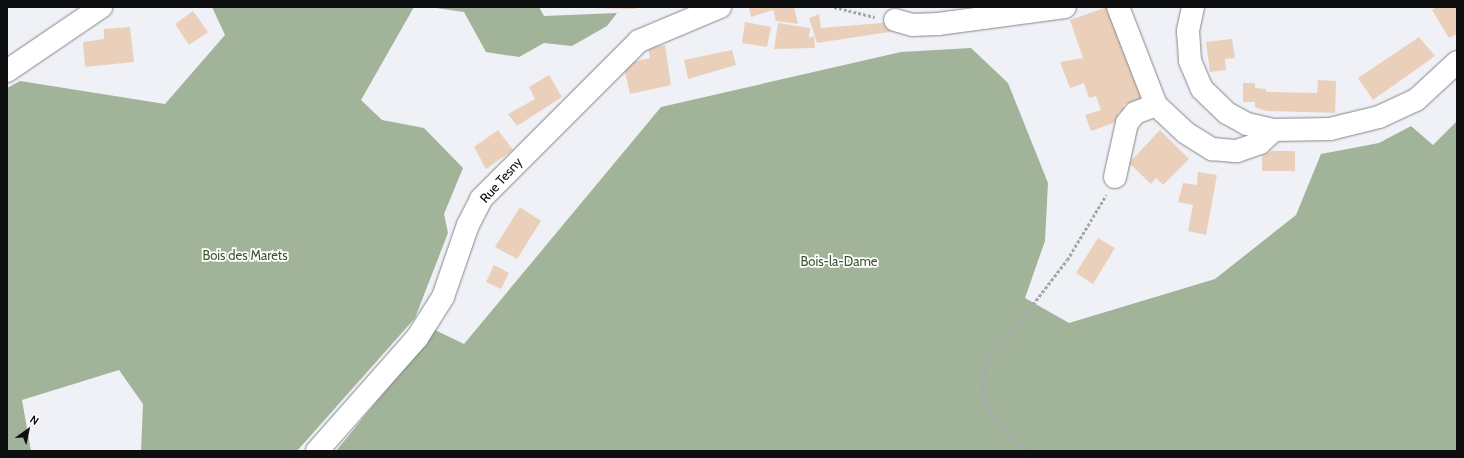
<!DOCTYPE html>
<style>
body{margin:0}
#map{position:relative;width:1464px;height:458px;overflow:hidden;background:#eff1f6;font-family:Cabin,sans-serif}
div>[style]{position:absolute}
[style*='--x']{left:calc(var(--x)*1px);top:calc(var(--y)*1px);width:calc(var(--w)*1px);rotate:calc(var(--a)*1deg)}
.forest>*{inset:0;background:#a1b399}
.building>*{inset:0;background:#ead0bb}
.path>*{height:2.5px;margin-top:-1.25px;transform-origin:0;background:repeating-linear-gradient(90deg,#a7a8ac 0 3px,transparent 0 5px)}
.roads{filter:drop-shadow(0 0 1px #84868a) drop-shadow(0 0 1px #84868a)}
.minor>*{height:22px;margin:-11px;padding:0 11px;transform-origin:11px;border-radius:11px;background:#fff}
span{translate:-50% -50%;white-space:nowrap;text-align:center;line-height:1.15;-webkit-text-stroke:3.5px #fff;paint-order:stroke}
.street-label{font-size:13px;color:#0d0e0f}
.park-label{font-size:13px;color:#3c572f}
.frame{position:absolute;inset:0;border:8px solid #0d0e0f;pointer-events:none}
.north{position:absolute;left:8px;top:410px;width:40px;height:40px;-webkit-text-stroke:3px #fff;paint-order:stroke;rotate:33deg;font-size:11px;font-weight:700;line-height:16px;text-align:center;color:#0d0e0f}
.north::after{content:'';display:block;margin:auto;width:14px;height:18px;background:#0d0e0f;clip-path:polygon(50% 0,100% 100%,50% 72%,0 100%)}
</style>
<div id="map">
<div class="forest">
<i style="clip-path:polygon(212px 7px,414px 7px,361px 100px,382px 120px,424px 128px,463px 168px,444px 214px,448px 233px,415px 318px,297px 451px,141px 451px,143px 404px,119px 370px,22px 400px,31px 451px,7px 451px,7px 88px,20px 81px,165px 104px,225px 35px)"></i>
<i style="clip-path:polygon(429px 7px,539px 7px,544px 16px,617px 13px,607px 26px,572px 46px,544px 43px,519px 57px,486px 52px,464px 12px)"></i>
<i style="clip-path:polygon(971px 48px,1008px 83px,1048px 183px,1045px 241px,1025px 298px,1069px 323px,1215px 279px,1296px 215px,1321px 154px,1379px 143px,1411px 126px,1433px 145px,1457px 121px,1457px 451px,336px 451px,435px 330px,464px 344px,661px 107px,901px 52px)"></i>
</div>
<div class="building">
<i style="clip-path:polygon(600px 7px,635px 7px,635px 9px,600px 8px)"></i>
<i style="clip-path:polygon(749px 7px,794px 7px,798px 24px,776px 21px,773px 10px,751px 17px)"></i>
<i style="clip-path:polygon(1107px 7px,1142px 98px,1123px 105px,1125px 110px,1118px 113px,1119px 121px,1091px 131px,1085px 115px,1101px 110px,1096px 96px,1089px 98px,1084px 83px,1070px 88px,1060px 62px,1083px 58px,1070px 20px)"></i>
<i style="clip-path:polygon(1437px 7px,1457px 7px,1457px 34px,1449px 38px,1432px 10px)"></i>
<i style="clip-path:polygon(193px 11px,208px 32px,189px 45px,175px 24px)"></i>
<i style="clip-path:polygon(819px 14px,821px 28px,894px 22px,896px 31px,817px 43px,809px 18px)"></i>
<i style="clip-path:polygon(745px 22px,771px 27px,767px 47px,742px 43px)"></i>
<i style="clip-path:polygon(778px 23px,810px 28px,809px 38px,814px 36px,815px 48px,774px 49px)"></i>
<i style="clip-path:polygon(130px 27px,134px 62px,85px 67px,83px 42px,104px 39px,104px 29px)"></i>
<i style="clip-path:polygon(1419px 37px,1435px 56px,1373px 100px,1358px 78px)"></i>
<i style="clip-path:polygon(1232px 39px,1235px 58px,1225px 59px,1226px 70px,1210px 72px,1206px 42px)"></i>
<i style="clip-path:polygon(665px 45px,671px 85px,630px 94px,623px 64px,650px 58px,648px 48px)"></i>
<i style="clip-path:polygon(732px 50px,736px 65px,688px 79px,684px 60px)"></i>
<i style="clip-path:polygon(549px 75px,562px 97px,517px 126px,508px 114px,535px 99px,529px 87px)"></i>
<i style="clip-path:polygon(1318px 80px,1336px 81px,1335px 113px,1266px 111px,1255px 107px,1255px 102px,1243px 102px,1243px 83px,1255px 83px,1255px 88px,1266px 89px,1266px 92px,1317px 93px)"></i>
<i style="clip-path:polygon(498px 130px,513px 150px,486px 169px,474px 147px)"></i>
<i style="clip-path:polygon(1160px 130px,1189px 159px,1163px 185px,1156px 178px,1151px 184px,1129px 163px)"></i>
<i style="clip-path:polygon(1272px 151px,1295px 151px,1295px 171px,1262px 171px,1262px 155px)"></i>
<i style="clip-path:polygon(1198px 172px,1217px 175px,1206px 235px,1188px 231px,1193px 205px,1178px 202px,1183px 183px,1197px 185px)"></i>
<i style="clip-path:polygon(520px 207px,541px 221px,517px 259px,495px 247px)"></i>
<i style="clip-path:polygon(1098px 238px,1115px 248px,1093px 284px,1076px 273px)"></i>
<i style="clip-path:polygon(494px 265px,509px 273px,501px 289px,486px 282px)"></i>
</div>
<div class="path">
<i style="--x:834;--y:7;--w:42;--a:13.7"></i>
<i style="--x:1026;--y:451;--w:26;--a:-140"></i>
<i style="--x:1006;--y:434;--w:39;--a:-126"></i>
<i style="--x:983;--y:402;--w:34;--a:-88"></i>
<i style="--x:984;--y:368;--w:136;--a:-52.5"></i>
<i style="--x:1067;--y:260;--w:76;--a:-59"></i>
</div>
<div class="roads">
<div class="minor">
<i style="--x:1118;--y:7;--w:105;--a:68.8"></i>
<i style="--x:1156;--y:105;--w:41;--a:43"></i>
<i style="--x:1186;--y:133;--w:31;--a:32"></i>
<i style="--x:1212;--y:149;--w:25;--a:5"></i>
<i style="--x:1237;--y:151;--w:24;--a:-19"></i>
<i style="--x:1260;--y:143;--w:19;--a:-43"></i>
<i style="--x:1193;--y:7;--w:25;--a:102"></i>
<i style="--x:1188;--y:31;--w:30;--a:86"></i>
<i style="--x:1190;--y:61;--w:30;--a:67"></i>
<i style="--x:1202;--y:89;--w:35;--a:44"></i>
<i style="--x:1227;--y:113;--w:23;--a:29"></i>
<i style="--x:1247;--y:124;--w:28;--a:13"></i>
<i style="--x:1274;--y:130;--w:56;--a:-1"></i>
<i style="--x:1330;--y:129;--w:50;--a:-13.8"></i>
<i style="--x:1379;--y:117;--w:41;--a:-24.7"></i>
<i style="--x:1416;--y:100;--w:56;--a:-42.8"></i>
<i style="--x:895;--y:20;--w:18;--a:16"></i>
<i style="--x:912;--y:25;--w:26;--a:-2"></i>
<i style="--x:938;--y:24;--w:128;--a:-7.6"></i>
<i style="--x:7;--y:71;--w:114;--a:-34.2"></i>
<i style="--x:1115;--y:177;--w:55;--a:-77.5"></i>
<i style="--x:1127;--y:123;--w:13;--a:-51"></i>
<i style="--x:1135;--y:113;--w:22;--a:-21"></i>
<i style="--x:317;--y:451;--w:151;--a:-48.5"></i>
<i style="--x:417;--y:338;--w:49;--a:-57.6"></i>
<i style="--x:443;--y:297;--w:76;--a:-70.9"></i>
<i style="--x:468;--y:225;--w:29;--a:-63"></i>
<i style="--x:481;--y:199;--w:223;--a:-45"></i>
<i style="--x:639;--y:41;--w:88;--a:-22.8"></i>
</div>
</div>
<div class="street-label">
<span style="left:501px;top:180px;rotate:-48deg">Rue Tesny</span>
</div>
<div class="park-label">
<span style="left:245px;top:255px">Bois des Marets</span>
<span style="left:839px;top:261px">Bois-la-Dame</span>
</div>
<div class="frame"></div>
<div class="north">N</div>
</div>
